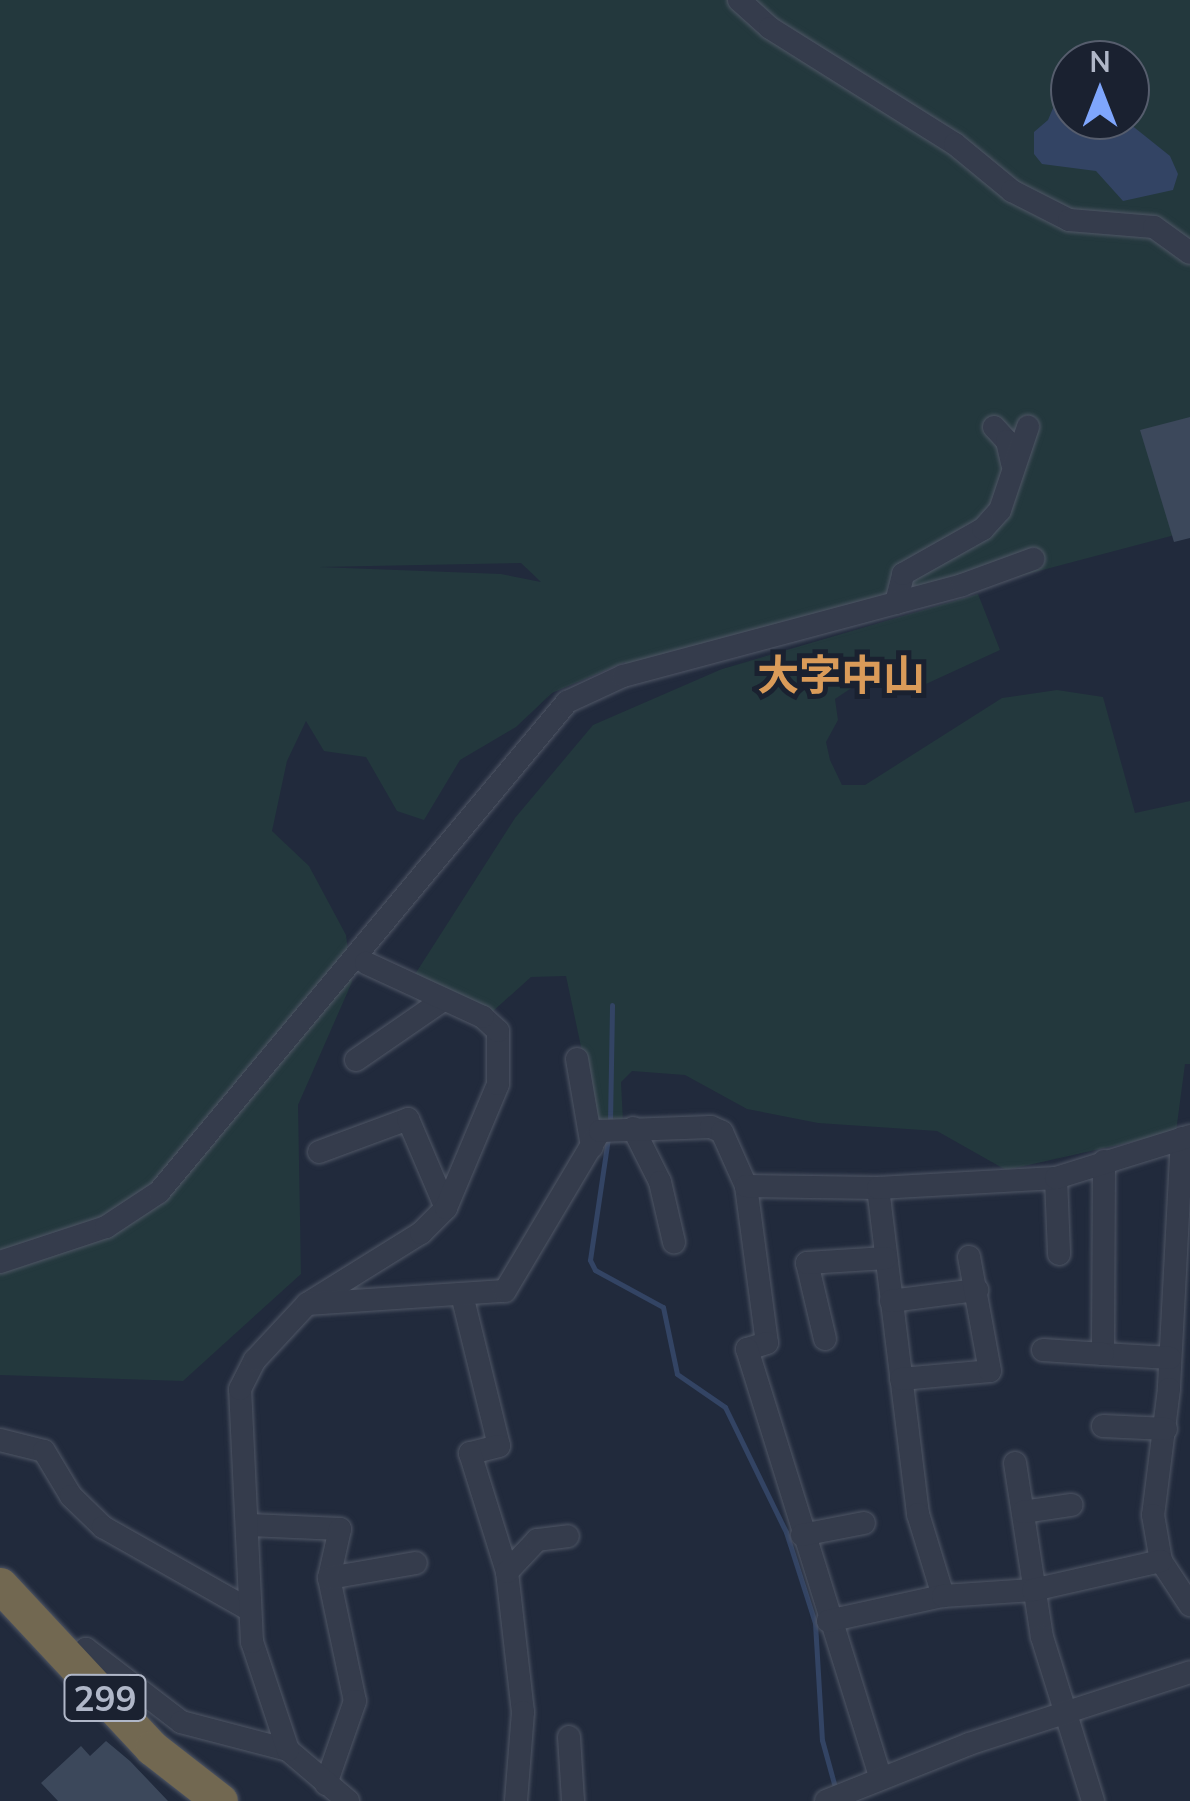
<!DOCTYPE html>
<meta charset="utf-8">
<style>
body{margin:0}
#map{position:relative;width:1190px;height:1801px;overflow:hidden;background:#212a3c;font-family:Mulish,"Noto Sans JP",sans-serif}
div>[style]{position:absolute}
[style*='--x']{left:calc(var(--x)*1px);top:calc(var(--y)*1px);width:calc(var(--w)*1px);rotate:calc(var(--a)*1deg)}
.green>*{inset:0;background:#23383d}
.water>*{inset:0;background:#334464}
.stream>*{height:5px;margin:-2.5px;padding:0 2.5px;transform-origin:2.5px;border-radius:2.5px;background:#334464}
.building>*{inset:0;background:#3c485b}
.roads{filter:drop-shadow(0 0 2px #505766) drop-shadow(0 0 2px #505766)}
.minor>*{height:22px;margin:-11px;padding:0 11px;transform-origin:11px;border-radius:11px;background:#353c4c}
.highway>*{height:35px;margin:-17.5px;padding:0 17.5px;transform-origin:17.5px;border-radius:17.5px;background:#726851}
span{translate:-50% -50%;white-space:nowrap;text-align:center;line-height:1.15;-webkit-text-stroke:10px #1a2130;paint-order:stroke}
.shield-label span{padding:2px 8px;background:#1a2130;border:2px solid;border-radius:8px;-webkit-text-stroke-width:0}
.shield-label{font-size:35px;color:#b0b7c8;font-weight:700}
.quarter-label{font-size:42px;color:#da9b59;font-weight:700}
.north{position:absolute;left:1050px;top:40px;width:100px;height:100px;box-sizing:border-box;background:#1a2130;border:2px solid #565d6d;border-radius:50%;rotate:0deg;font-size:28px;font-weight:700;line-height:40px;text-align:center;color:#b0b7c8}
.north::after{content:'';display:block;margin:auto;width:35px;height:45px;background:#7fa6fd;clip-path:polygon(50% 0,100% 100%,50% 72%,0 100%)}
</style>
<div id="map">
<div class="green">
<i style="clip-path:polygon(evenodd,0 0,1190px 0,1190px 531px,638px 677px,625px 662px,552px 693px,516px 727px,460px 760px,424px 820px,397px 811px,366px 757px,324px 751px,306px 721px,287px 761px,272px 831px,309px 866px,346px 935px,352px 982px,298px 1105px,301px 1274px,183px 1381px,0 1375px,0 0,1070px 60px,1130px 60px,1130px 120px,1070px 120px,1070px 60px,0 0,521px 563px,541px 582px,501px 574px,319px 567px,521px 563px)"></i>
<i style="clip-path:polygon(978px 594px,1000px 650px,915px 689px,889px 667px,871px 675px,835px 699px,838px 720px,826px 742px,830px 760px,842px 785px,865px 785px,1002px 698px,1057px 690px,1103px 697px,1135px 813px,1190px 801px,1190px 1064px,1185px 1064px,1176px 1132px,1006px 1170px,937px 1131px,818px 1123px,747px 1109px,685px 1075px,632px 1071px,621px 1082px,623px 1122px,597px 1122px,566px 976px,531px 977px,492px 1012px,412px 979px,515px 818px,593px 725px,722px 669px)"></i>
</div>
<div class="water">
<i style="clip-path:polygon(1070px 90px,1070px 120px,1125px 120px,1170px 156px,1178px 174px,1173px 190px,1123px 201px,1096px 171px,1042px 164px,1034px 154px,1034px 132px,1048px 120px,1059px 94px)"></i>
</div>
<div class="stream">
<i style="--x:610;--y:1122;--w:117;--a:-89"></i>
<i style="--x:608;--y:1138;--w:123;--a:98.4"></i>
<i style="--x:590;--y:1260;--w:11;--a:63"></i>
<i style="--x:595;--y:1270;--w:77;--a:28.6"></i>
<i style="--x:663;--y:1307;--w:68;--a:78.2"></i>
<i style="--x:677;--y:1374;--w:58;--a:34.5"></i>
<i style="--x:725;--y:1407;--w:139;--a:64"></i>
<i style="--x:786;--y:1532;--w:96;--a:72.3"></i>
<i style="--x:815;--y:1623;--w:117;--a:86.6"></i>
<i style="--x:822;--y:1740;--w:53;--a:74.6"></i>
</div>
<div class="building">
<i style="clip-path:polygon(1190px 417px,1190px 538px,1174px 542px,1140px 430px)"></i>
<i style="clip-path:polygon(106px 1741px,130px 1761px,168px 1801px,58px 1801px,41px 1783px,81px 1746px,90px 1756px)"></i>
</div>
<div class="roads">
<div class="minor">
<i style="--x:739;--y:0;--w:42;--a:42.1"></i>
<i style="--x:770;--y:28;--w:218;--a:32.1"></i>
<i style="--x:955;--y:144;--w:74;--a:39.5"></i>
<i style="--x:1012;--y:191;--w:64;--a:27"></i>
<i style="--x:1069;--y:220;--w:85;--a:4.7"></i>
<i style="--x:1154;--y:227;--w:44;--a:35.8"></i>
<i style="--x:994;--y:427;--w:19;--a:47"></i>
<i style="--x:1007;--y:441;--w:23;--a:77"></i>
<i style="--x:896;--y:603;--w:30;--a:-76"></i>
<i style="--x:903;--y:574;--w:92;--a:-29.4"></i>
<i style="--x:983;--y:529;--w:25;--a:-48"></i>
<i style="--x:1000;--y:510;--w:88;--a:-71.4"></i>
<i style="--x:577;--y:1059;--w:89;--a:80.3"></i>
<i style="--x:356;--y:1060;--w:102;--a:-34.6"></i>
<i style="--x:633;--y:1128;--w:60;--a:63.4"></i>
<i style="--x:660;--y:1182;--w:62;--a:76.9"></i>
<i style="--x:1182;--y:1138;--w:251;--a:93"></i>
<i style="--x:1169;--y:1389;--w:127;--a:97.2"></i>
<i style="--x:1153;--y:1515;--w:47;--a:80.1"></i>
<i style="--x:1161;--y:1561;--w:53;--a:56.6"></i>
<i style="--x:319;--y:1152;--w:95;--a:-20.3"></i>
<i style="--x:408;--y:1119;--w:97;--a:66.9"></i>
<i style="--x:1104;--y:1161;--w:193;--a:90.3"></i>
<i style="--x:1103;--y:1354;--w:67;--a:3.4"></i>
<i style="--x:1056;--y:1178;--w:76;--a:87.7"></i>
<i style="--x:746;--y:1186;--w:158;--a:82.4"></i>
<i style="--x:767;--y:1343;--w:21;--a:163"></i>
<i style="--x:747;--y:1349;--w:448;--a:72.7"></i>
<i style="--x:878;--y:1188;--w:328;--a:83"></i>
<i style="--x:918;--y:1514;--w:86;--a:73"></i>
<i style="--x:0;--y:1262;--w:112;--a:-18.3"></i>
<i style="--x:106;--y:1227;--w:64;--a:-33.4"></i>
<i style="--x:159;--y:1192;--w:638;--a:-50.22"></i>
<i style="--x:567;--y:702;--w:62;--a:-24.9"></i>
<i style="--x:623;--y:676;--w:351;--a:-15"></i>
<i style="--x:962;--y:585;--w:76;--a:-20.1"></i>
<i style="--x:462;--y:1295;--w:155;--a:76.2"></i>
<i style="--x:499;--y:1446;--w:30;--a:166"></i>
<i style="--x:470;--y:1453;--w:125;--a:72.7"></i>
<i style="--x:507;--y:1572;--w:141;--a:83.5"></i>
<i style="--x:523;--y:1712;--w:89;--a:94.5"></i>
<i style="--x:891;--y:1301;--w:87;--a:-7.3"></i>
<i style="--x:310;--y:1302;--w:131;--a:-31.9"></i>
<i style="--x:421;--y:1233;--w:35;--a:-45"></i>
<i style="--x:446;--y:1208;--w:134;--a:-67.2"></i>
<i style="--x:498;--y:1084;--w:53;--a:-90"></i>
<i style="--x:498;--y:1031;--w:21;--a:-137"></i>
<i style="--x:483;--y:1017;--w:129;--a:-155.2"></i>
<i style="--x:825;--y:1339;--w:78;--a:-103.3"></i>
<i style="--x:807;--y:1263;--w:79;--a:-3.6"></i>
<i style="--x:1043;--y:1350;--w:60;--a:3.8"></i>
<i style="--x:901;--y:1379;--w:89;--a:-5.1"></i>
<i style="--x:990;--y:1371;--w:116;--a:-100.4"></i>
<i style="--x:1103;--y:1426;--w:63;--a:2.7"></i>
<i style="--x:0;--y:1440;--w:45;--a:14"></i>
<i style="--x:44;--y:1451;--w:52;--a:59"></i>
<i style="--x:71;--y:1496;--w:45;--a:44.1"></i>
<i style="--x:103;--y:1527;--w:169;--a:29.5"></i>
<i style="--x:1015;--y:1463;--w:176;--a:81.2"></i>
<i style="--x:1042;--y:1637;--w:172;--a:72.7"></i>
<i style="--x:1023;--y:1512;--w:49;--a:-8.3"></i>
<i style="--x:250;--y:1525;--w:90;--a:2.5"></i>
<i style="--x:340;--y:1529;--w:50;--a:102.7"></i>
<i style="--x:329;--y:1578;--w:126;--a:78.1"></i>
<i style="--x:355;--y:1701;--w:88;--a:109.3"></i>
<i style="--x:802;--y:1535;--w:63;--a:-11"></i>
<i style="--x:507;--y:1572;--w:44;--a:-46.8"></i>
<i style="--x:537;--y:1540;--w:31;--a:-7"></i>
<i style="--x:329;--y:1578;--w:88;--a:-9.8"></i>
<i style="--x:828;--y:1621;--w:118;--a:-12.3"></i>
<i style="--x:943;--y:1596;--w:90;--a:-3.8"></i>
<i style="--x:1033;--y:1590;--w:131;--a:-12.8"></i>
<i style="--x:72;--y:1662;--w:19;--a:-43"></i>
<i style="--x:86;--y:1649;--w:120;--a:37.5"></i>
<i style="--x:181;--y:1722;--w:111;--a:14.7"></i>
<i style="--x:569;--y:1737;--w:64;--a:86.4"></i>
<i style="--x:348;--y:1801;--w:79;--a:-139.6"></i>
<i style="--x:288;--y:1750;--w:114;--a:-108.4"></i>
<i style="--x:252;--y:1642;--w:253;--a:-92.7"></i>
<i style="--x:240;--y:1389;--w:33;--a:-63"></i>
<i style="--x:255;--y:1360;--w:76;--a:-47.1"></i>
<i style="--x:307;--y:1304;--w:198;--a:-3.8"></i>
<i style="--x:505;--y:1291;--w:186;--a:-59.3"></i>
<i style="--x:600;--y:1131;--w:111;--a:-2.1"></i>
<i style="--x:711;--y:1127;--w:12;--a:24"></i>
<i style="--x:722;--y:1132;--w:59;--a:66"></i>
<i style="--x:746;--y:1186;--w:132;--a:0.9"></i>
<i style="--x:878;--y:1188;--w:178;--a:-3.2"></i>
<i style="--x:1056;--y:1178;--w:140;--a:-17.4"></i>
<i style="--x:826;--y:1801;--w:154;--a:-21.7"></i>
<i style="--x:969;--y:1744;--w:232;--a:-18"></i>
</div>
<div class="highway">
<i style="--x:0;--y:1585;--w:223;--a:47"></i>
<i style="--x:152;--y:1748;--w:86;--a:37.9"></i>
</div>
</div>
<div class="shield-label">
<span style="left:105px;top:1698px">299</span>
</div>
<div class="quarter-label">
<span style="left:841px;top:675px">大字中山</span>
</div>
<div class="north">N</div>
</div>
